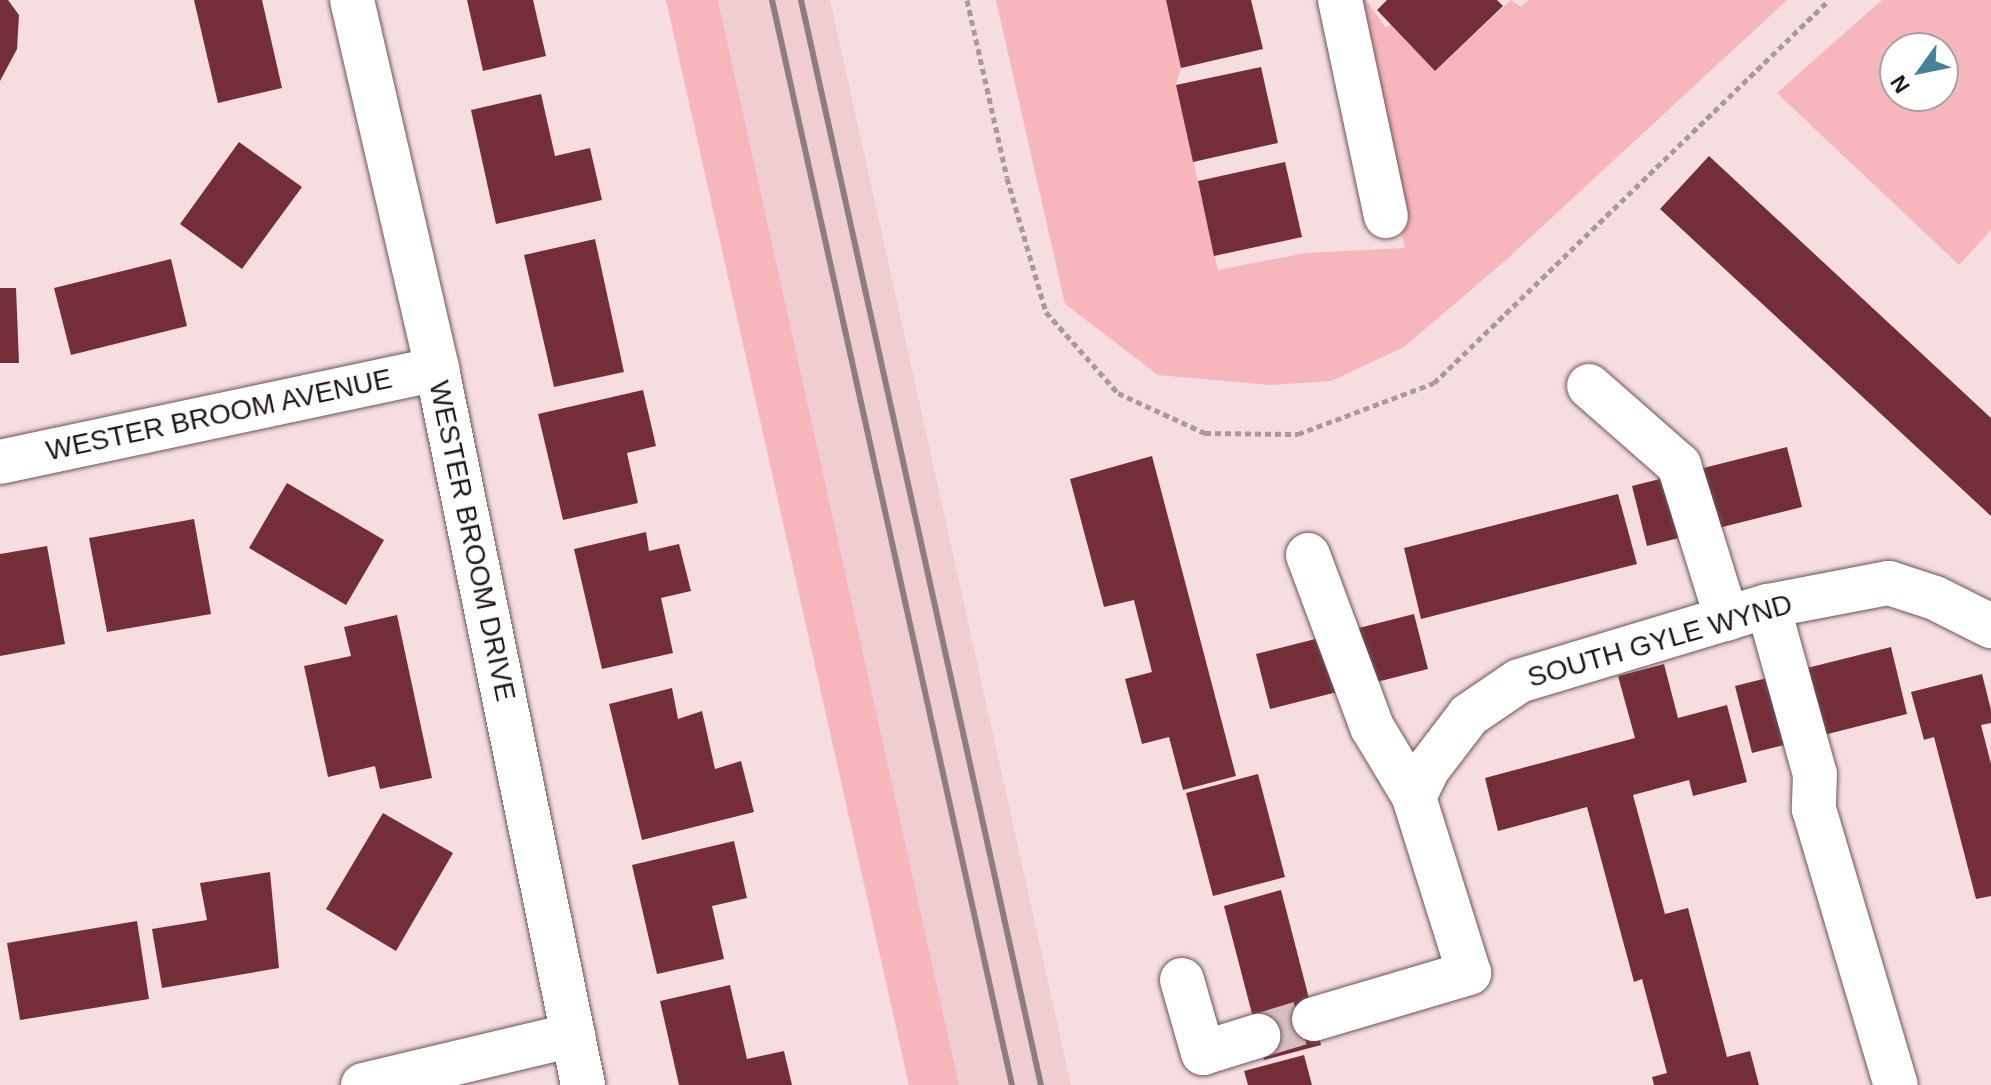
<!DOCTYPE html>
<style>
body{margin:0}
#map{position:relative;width:1991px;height:1085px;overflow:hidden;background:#f6dddf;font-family:Helvetica,sans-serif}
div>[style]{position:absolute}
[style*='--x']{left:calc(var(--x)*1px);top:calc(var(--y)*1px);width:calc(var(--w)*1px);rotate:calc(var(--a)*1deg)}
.built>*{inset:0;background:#efcdd0}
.green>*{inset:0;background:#f7b5bc}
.building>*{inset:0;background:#742e3a}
.minor-tunnel>*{height:44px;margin-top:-22px;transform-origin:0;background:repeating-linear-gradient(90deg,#d6bfc1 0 44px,transparent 0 66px)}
.path>*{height:5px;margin-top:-2.5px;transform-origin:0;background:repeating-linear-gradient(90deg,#ab9899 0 6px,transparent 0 10px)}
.roads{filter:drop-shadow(0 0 2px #6b5658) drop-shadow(0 0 2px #6b5658)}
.minor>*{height:44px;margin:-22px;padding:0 22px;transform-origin:22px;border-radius:22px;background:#fff}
.rail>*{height:6px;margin:-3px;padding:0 3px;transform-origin:3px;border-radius:3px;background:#8d7d7e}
span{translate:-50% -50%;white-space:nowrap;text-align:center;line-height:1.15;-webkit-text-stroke:8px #fff;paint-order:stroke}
.street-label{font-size:28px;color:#1f1718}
.north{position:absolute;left:1879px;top:32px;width:80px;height:80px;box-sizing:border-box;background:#fff;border:2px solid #a5a2a3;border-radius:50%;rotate:237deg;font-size:22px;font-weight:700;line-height:32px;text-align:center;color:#1f1718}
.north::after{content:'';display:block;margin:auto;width:28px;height:36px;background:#448397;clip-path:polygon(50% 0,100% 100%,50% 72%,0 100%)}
</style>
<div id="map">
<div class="built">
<i style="clip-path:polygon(718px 0,830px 0,1071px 1085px,959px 1085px)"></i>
</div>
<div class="green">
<i style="clip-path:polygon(666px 0,718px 0,959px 1085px,909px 1085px)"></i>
<i style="clip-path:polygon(996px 0,1166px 0,1181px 68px,1176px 85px,1218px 270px,1306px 253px,1405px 248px,1351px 0,1366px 0,1386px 28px,1391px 24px,1435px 71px,1511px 0,1521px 7px,1529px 0,1787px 0,1506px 260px,1404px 347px,1331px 381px,1271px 385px,1158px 375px,1065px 304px)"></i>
<i style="clip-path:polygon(evenodd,1882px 0,1991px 0,1991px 230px,1959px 265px,1777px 93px,1882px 0,1895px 48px,1943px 48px,1943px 96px,1895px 96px,1895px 48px)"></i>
</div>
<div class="building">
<i style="clip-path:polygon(0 0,8px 0,19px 15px,17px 49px,0 81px)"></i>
<i style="clip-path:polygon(194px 0,262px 0,282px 88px,218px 103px)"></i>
<i style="clip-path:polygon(467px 0,533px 0,546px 56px,483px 71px)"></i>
<i style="clip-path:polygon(1166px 0,1251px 0,1263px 49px,1181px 68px)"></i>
<i style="clip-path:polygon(1387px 0,1497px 0,1503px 6px,1435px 71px,1377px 10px)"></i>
<i style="clip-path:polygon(1261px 67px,1278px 143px,1193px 162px,1176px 85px)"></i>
<i style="clip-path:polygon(541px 94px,555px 156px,590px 148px,602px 200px,496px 224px,471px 110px)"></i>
<i style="clip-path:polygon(239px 142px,302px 187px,242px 269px,180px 224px)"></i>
<i style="clip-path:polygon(1709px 156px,1991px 418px,1991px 516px,1660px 209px)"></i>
<i style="clip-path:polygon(1285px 162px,1302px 237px,1214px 256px,1198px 181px)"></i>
<i style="clip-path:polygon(595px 239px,624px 372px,554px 387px,524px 255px)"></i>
<i style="clip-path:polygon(171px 259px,187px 326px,71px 355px,54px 288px)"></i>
<i style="clip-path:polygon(0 288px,16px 288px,19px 363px,0 363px)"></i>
<i style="clip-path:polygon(643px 390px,656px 446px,627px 453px,638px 503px,563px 520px,538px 414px)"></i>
<i style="clip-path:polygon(1787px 447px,1802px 507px,1647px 546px,1632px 486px)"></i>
<i style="clip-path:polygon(1152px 456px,1236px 776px,1183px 790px,1169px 737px,1142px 744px,1125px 679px,1152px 672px,1134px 600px,1104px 607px,1070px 479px)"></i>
<i style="clip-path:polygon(287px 483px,384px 540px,346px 605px,249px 548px)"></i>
<i style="clip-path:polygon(1618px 494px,1637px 564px,1421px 619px,1404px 548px)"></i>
<i style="clip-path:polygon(194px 519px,211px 614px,107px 632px,89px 538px)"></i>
<i style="clip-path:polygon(646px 532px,649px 551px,679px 544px,691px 591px,661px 598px,673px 653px,602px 669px,574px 549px)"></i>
<i style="clip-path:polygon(47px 546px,65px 644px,0 656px,0 554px)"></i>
<i style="clip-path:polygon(1414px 614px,1428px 669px,1270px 709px,1256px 654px)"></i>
<i style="clip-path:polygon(397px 615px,432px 778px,380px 789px,375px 766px,328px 777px,304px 666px,351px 656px,344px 627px)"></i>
<i style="clip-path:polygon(1891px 647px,1907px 714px,1752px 753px,1735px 686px)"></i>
<i style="clip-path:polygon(1664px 664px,1678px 718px,1727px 705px,1747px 782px,1693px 796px,1689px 780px,1633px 795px,1665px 914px,1688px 908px,1727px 1057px,1750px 1051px,1759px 1085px,1654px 1085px,1652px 1077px,1667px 1073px,1642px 979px,1634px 982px,1587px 807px,1498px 831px,1485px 778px,1635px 738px,1618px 676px)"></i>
<i style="clip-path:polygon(1982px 674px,1991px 710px,1991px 723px,1981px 725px,1991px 764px,1991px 896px,1976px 899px,1934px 737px,1924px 740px,1911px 692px)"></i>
<i style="clip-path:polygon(672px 688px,678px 719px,702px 711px,715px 769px,741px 761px,754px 812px,642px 840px,609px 704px)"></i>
<i style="clip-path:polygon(1258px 774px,1285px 877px,1213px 896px,1186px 793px)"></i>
<i style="clip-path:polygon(383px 813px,453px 853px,396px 951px,326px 909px)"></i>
<i style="clip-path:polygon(734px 841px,747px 898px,712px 906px,724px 959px,657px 974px,632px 865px)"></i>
<i style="clip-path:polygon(270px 872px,279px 968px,162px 988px,152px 929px,207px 920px,200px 883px)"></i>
<i style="clip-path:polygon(1281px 890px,1321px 1045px,1264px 1060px,1224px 906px)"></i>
<i style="clip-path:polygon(137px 921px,149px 999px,20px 1020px,7px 943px)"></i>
<i style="clip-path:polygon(730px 985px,747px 1059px,784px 1051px,792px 1085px,679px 1085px,660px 1001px)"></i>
<i style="clip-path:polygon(1304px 1055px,1312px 1085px,1248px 1085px,1244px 1071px)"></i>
</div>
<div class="minor-tunnel">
<i style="--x:1258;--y:1036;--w:59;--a:-16.9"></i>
</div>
<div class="path">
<i style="--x:967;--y:0;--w:182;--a:77.3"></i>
<i style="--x:1007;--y:178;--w:140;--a:73.8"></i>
<i style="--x:1046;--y:312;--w:108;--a:48.4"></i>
<i style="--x:1118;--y:393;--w:96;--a:24.7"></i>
<i style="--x:1205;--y:433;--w:93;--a:0.6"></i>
<i style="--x:1298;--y:434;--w:145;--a:-20.6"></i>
<i style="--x:1434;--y:383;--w:550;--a:-44.12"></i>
</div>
<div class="roads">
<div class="minor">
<i style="--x:352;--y:0;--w:379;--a:77"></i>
<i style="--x:437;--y:369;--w:731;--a:78.47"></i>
<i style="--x:1340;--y:0;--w:221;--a:78"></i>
<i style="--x:1589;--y:386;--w:120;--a:41.3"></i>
<i style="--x:1679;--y:465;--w:161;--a:72.7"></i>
<i style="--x:0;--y:462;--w:447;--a:-12"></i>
<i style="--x:1308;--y:555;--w:184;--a:69.6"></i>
<i style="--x:1372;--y:727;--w:82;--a:59"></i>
<i style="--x:1768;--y:606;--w:174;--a:74.4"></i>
<i style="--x:1815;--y:774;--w:35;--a:92"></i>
<i style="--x:1814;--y:809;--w:288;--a:73.5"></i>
<i style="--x:1182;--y:980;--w:76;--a:74"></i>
<i style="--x:1203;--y:1053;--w:58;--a:-17.2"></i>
<i style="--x:1314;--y:1019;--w:162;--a:-16.5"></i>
<i style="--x:1469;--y:973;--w:184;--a:-107.4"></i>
<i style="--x:1414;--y:797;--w:30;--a:-64"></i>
<i style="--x:1427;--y:770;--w:69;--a:-52.6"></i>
<i style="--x:1469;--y:715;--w:60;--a:-34.2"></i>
<i style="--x:1519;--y:681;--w:260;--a:-16.8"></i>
<i style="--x:1768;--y:606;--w:123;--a:-10.8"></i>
<i style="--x:1889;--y:583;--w:48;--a:18.1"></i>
<i style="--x:1935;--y:598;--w:63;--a:26.6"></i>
<i style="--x:363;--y:1085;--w:216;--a:-13.4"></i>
</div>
</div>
<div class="rail">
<i style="--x:772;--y:0;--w:1111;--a:77.53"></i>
<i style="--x:801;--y:0;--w:1111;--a:77.53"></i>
</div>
<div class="street-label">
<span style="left:219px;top:415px;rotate:-12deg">WESTER BROOM AVENUE</span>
<span style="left:472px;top:541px;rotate:78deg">WESTER BROOM DRIVE</span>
<span style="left:1660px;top:641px;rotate:-16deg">SOUTH GYLE WYND</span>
</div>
<div class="north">N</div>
</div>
